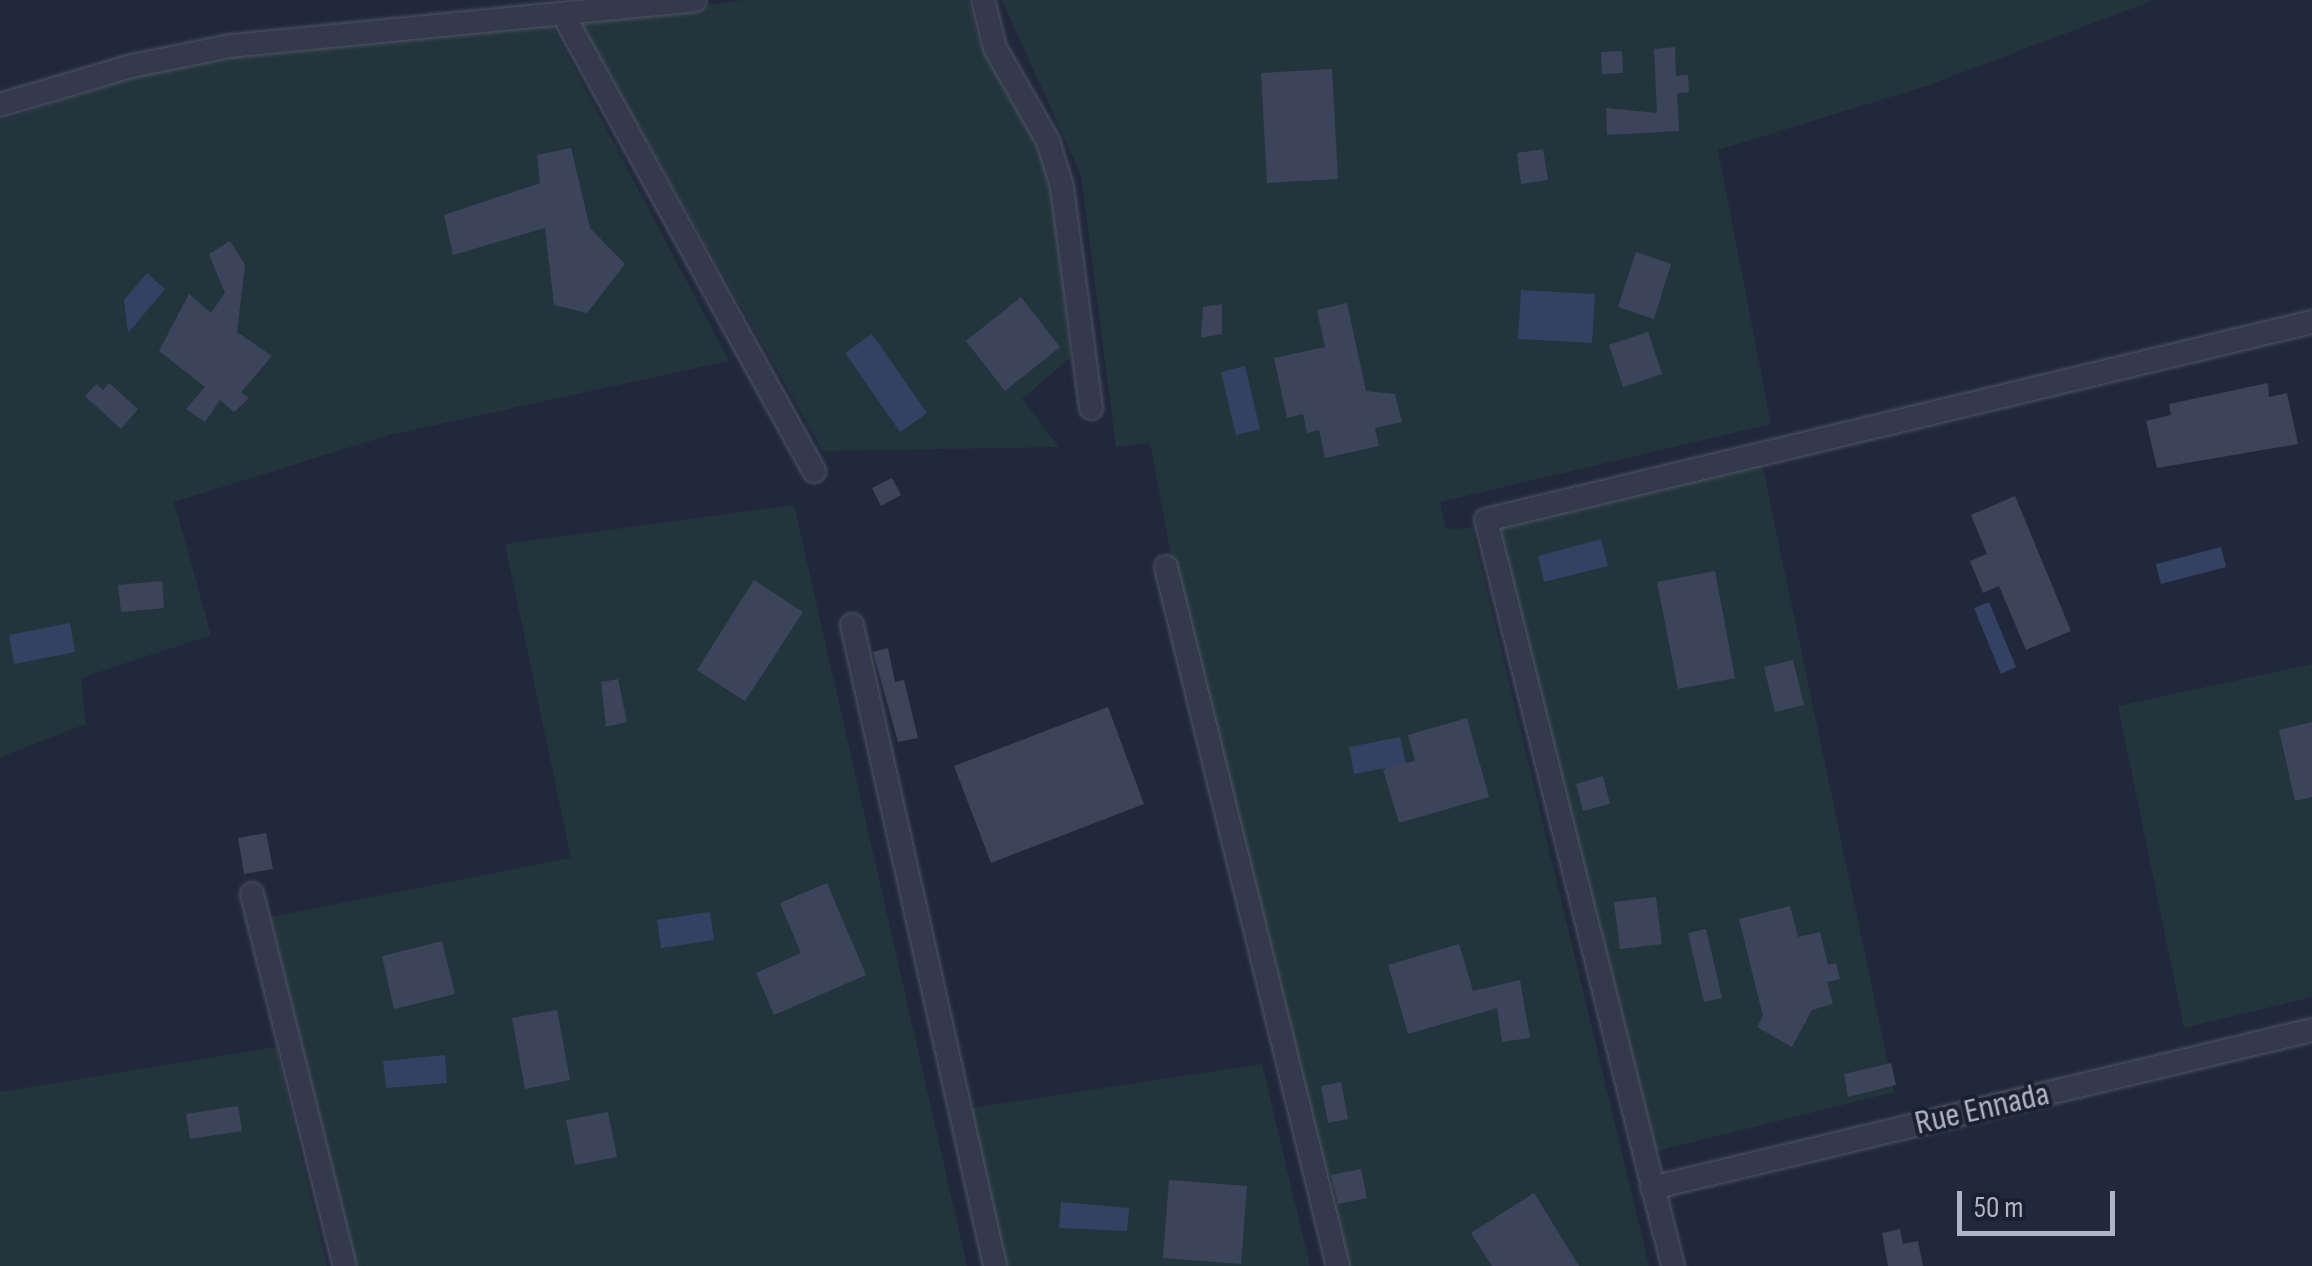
<!DOCTYPE html>
<style>
body{margin:0}
#map{position:relative;width:2312px;height:1266px;overflow:hidden;background:#21283b;font-family:"Sofia Sans Condensed",sans-serif}
div>[style]{position:absolute}
[style*='--x']{left:calc(var(--x)*1px);top:calc(var(--y)*1px);width:calc(var(--w)*1px);rotate:calc(var(--a)*1deg)}
.green>*{inset:0;background:#23353c}
.water>*{inset:0;background:#334163}
.building>*{inset:0;background:#3c445b}
.roads{filter:drop-shadow(0 0 2px #4f5566) drop-shadow(0 0 2px #4f5566)}
.minor>*{height:22px;margin:-11px;padding:0 11px;transform-origin:11px;border-radius:11px;background:#343a4b}
span{translate:-50% -50%;white-space:nowrap;text-align:center;line-height:1.15;-webkit-text-stroke:8px #1a202f;paint-order:stroke}
.street-label{font-size:35px;color:#afb5c7}
.scale{position:absolute;left:1957px;top:1191px;width:158px;height:45px;box-sizing:border-box;border:5px solid #afb5c7;border-top:0;padding-left:12px;font-size:30px;line-height:35px;white-space:nowrap;color:#afb5c7;-webkit-text-stroke:8px #1a202f;paint-order:stroke}
</style>
<div id="map">
<div class="green">
<i style="clip-path:polygon(743px 0,968px 0,979px 41px,1048px 166px,1071px 357px,1022px 399px,1059px 447px,823px 451px,580px 23px)"></i>
<i style="clip-path:polygon(1002px 0,2154px 0,1926px 86px,1718px 150px,1771px 424px,1440px 502px,1446px 529px,1472px 528px,1649px 1266px,1343px 1266px,1180px 603px,1150px 443px,1116px 447px,1081px 175px)"></i>
<i style="clip-path:polygon(551px 24px,729px 361px,389px 435px,174px 502px,211px 635px,81px 678px,86px 724px,0 757px,0 121px,235px 42px)"></i>
<i style="clip-path:polygon(1761px 459px,1894px 1092px,1653px 1152px,1495px 520px)"></i>
<i style="clip-path:polygon(794px 505px,967px 1266px,355px 1266px,270px 917px,571px 858px,505px 544px)"></i>
<i style="clip-path:polygon(2312px 664px,2312px 997px,2184px 1028px,2118px 706px)"></i>
<i style="clip-path:polygon(276px 1047px,327px 1266px,0 1266px,0 1092px)"></i>
<i style="clip-path:polygon(1262px 1064px,1310px 1266px,1000px 1266px,964px 1109px)"></i>
</div>
<div class="water">
<i style="clip-path:polygon(147px 273px,165px 289px,128px 333px,124px 300px)"></i>
<i style="clip-path:polygon(1521px 290px,1595px 294px,1592px 343px,1518px 339px)"></i>
<i style="clip-path:polygon(872px 334px,927px 413px,900px 432px,845px 353px)"></i>
<i style="clip-path:polygon(1245px 366px,1260px 429px,1236px 435px,1221px 372px)"></i>
<i style="clip-path:polygon(1601px 539px,1608px 566px,1544px 582px,1538px 556px)"></i>
<i style="clip-path:polygon(2221px 547px,2226px 567px,2161px 584px,2156px 564px)"></i>
<i style="clip-path:polygon(1989px 602px,2016px 667px,2001px 674px,1974px 608px)"></i>
<i style="clip-path:polygon(70px 623px,75px 652px,14px 664px,9px 635px)"></i>
<i style="clip-path:polygon(1400px 737px,1406px 764px,1354px 774px,1349px 747px)"></i>
<i style="clip-path:polygon(710px 912px,714px 940px,661px 948px,657px 920px)"></i>
<i style="clip-path:polygon(445px 1055px,447px 1083px,386px 1088px,383px 1061px)"></i>
<i style="clip-path:polygon(1061px 1202px,1129px 1208px,1127px 1231px,1059px 1228px)"></i>
</div>
<div class="building">
<i style="clip-path:polygon(1675px 47px,1676px 76px,1688px 75px,1689px 92px,1677px 93px,1679px 131px,1607px 135px,1606px 108px,1657px 113px,1654px 49px)"></i>
<i style="clip-path:polygon(1622px 51px,1623px 73px,1602px 74px,1601px 52px)"></i>
<i style="clip-path:polygon(1332px 69px,1338px 179px,1267px 183px,1261px 73px)"></i>
<i style="clip-path:polygon(571px 148px,590px 228px,625px 264px,587px 313px,554px 305px,545px 228px,453px 255px,444px 215px,540px 183px,537px 155px)"></i>
<i style="clip-path:polygon(1543px 149px,1548px 180px,1521px 184px,1517px 153px)"></i>
<i style="clip-path:polygon(230px 241px,245px 265px,237px 332px,272px 356px,241px 392px,249px 398px,234px 412px,220px 400px,205px 422px,186px 409px,205px 387px,159px 351px,189px 294px,211px 313px,225px 293px,209px 254px)"></i>
<i style="clip-path:polygon(1636px 252px,1671px 264px,1654px 319px,1618px 307px)"></i>
<i style="clip-path:polygon(1021px 297px,1060px 347px,1005px 391px,966px 341px)"></i>
<i style="clip-path:polygon(1347px 303px,1366px 391px,1395px 394px,1402px 422px,1375px 428px,1379px 446px,1325px 458px,1319px 430px,1307px 433px,1303px 414px,1287px 418px,1274px 358px,1325px 347px,1317px 310px)"></i>
<i style="clip-path:polygon(1222px 304px,1222px 334px,1201px 338px,1203px 307px)"></i>
<i style="clip-path:polygon(1648px 332px,1662px 374px,1623px 387px,1609px 345px)"></i>
<i style="clip-path:polygon(109px 383px,138px 409px,121px 429px,85px 396px,96px 384px,103px 390px)"></i>
<i style="clip-path:polygon(2268px 383px,2269px 397px,2287px 393px,2298px 444px,2157px 468px,2146px 421px,2171px 415px,2169px 404px)"></i>
<i style="clip-path:polygon(892px 478px,901px 495px,881px 506px,872px 488px)"></i>
<i style="clip-path:polygon(2015px 496px,2071px 631px,2026px 650px,1999px 586px,1983px 593px,1970px 561px,1987px 554px,1971px 515px)"></i>
<i style="clip-path:polygon(1715px 571px,1735px 678px,1678px 689px,1657px 582px)"></i>
<i style="clip-path:polygon(754px 580px,803px 612px,745px 701px,697px 670px)"></i>
<i style="clip-path:polygon(162px 581px,164px 608px,121px 612px,118px 585px)"></i>
<i style="clip-path:polygon(888px 648px,895px 682px,904px 680px,918px 738px,898px 742px,873px 652px)"></i>
<i style="clip-path:polygon(1793px 660px,1804px 705px,1775px 712px,1764px 667px)"></i>
<i style="clip-path:polygon(618px 679px,627px 722px,606px 727px,601px 682px)"></i>
<i style="clip-path:polygon(1108px 707px,1144px 804px,991px 863px,954px 766px)"></i>
<i style="clip-path:polygon(1467px 718px,1489px 797px,1399px 823px,1383px 769px,1415px 761px,1408px 735px)"></i>
<i style="clip-path:polygon(2312px 722px,2312px 797px,2295px 801px,2279px 730px)"></i>
<i style="clip-path:polygon(1603px 776px,1610px 804px,1583px 811px,1576px 784px)"></i>
<i style="clip-path:polygon(266px 833px,273px 869px,244px 874px,238px 838px)"></i>
<i style="clip-path:polygon(827px 883px,866px 975px,774px 1015px,756px 973px,801px 953px,780px 903px)"></i>
<i style="clip-path:polygon(1656px 897px,1662px 944px,1620px 949px,1614px 902px)"></i>
<i style="clip-path:polygon(1790px 906px,1798px 937px,1820px 932px,1828px 965px,1836px 963px,1840px 979px,1827px 982px,1833px 1004px,1812px 1010px,1792px 1047px,1757px 1027px,1763px 1016px,1739px 919px)"></i>
<i style="clip-path:polygon(1706px 929px,1722px 998px,1704px 1002px,1688px 933px)"></i>
<i style="clip-path:polygon(442px 941px,455px 994px,394px 1009px,382px 956px)"></i>
<i style="clip-path:polygon(1459px 944px,1473px 991px,1520px 980px,1530px 1038px,1502px 1042px,1497px 1008px,1408px 1034px,1388px 965px)"></i>
<i style="clip-path:polygon(557px 1010px,570px 1080px,525px 1089px,512px 1018px)"></i>
<i style="clip-path:polygon(1891px 1063px,1896px 1085px,1848px 1097px,1844px 1074px)"></i>
<i style="clip-path:polygon(1341px 1082px,1348px 1119px,1328px 1123px,1321px 1086px)"></i>
<i style="clip-path:polygon(238px 1106px,242px 1131px,190px 1139px,186px 1114px)"></i>
<i style="clip-path:polygon(608px 1112px,617px 1157px,575px 1165px,566px 1120px)"></i>
<i style="clip-path:polygon(1361px 1169px,1367px 1198px,1338px 1204px,1331px 1175px)"></i>
<i style="clip-path:polygon(1169px 1180px,1247px 1186px,1241px 1264px,1163px 1258px)"></i>
<i style="clip-path:polygon(1534px 1193px,1579px 1266px,1492px 1266px,1471px 1233px)"></i>
<i style="clip-path:polygon(1900px 1229px,1903px 1244px,1918px 1241px,1923px 1266px,1888px 1266px,1882px 1233px)"></i>
</div>
<div class="roads">
<div class="minor">
<i style="--x:983;--y:0;--w:49;--a:76"></i>
<i style="--x:995;--y:48;--w:107;--a:60.3"></i>
<i style="--x:1048;--y:141;--w:48;--a:73.1"></i>
<i style="--x:1062;--y:187;--w:223;--a:82.5"></i>
<i style="--x:565;--y:18;--w:517;--a:61.2"></i>
<i style="--x:0;--y:105;--w:138;--a:-16.5"></i>
<i style="--x:132;--y:66;--w:100;--a:-11.5"></i>
<i style="--x:230;--y:46;--w:467;--a:-5.6"></i>
<i style="--x:1166;--y:567;--w:720;--a:76.18"></i>
<i style="--x:852;--y:625;--w:657;--a:77.42"></i>
<i style="--x:252;--y:894;--w:383;--a:76"></i>
<i style="--x:1652;--y:1188;--w:679;--a:-13.46"></i>
<i style="--x:1673;--y:1266;--w:769;--a:-104.07"></i>
<i style="--x:1486;--y:520;--w:849;--a:-13.48"></i>
</div>
</div>
<div class="street-label">
<span style="left:1982px;top:1109px;rotate:-13deg">Rue Ennada</span>
</div>
<div class="scale">50 m</div>
</div>
